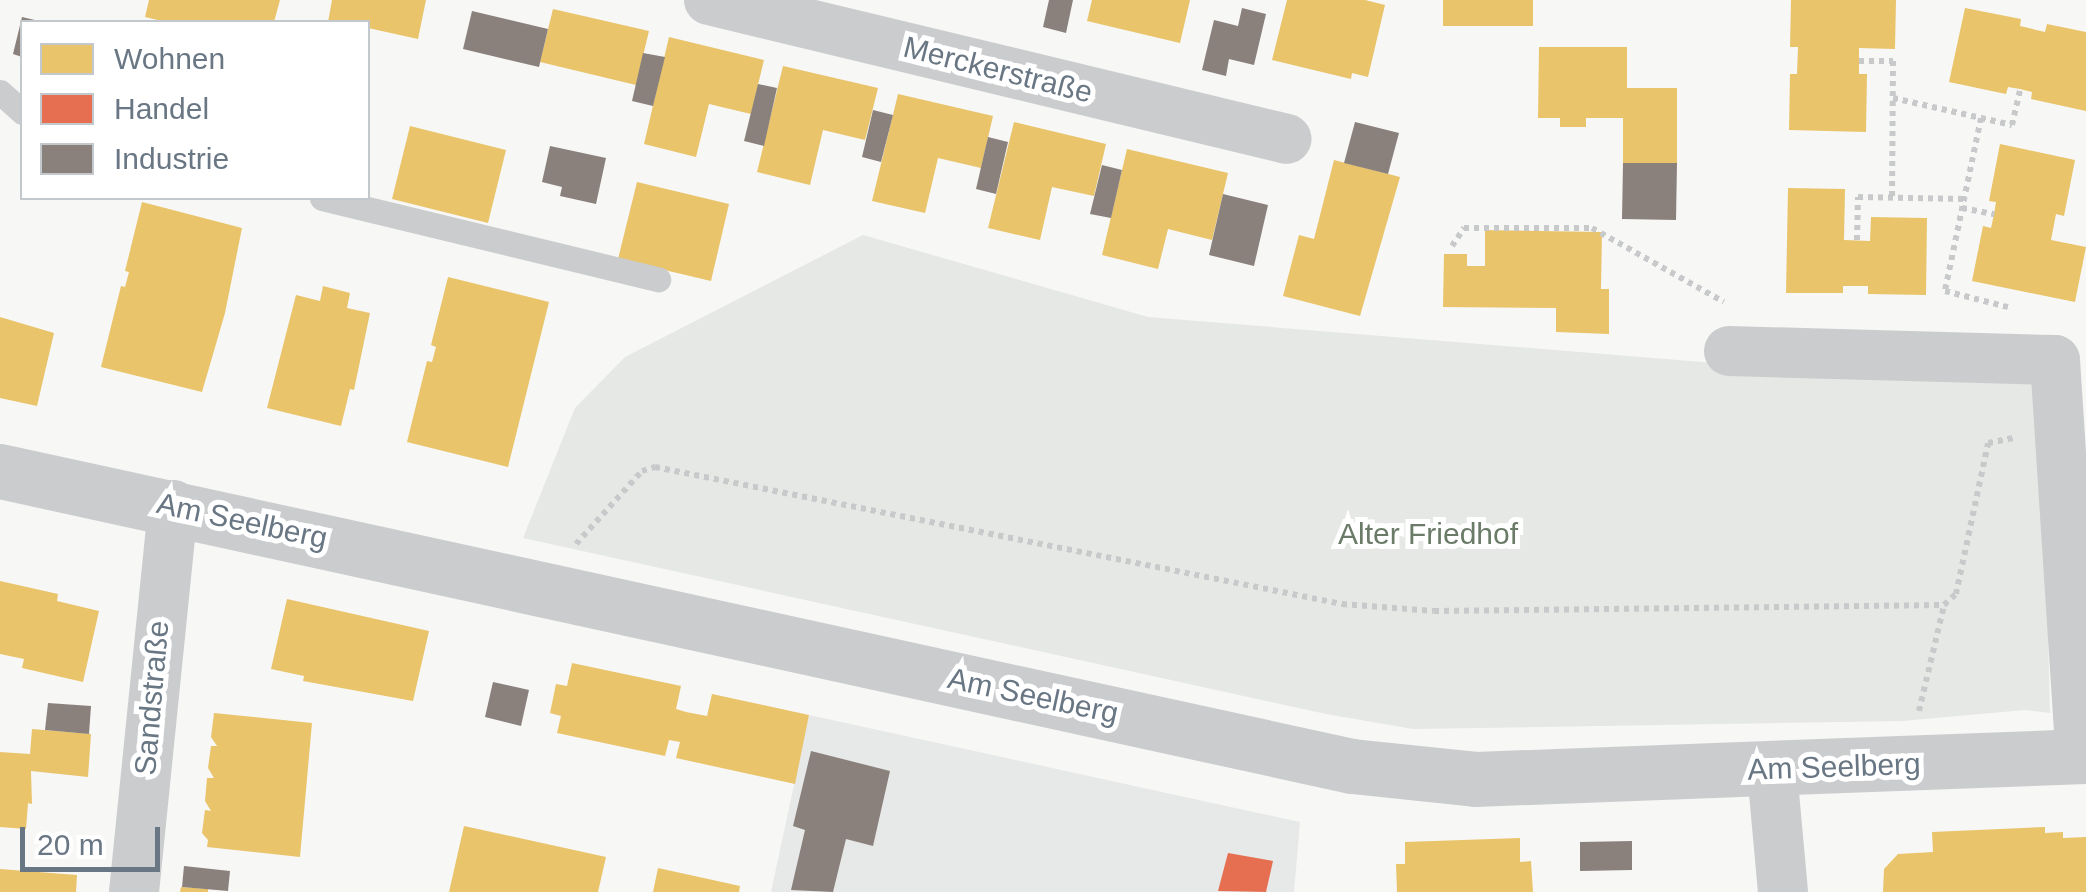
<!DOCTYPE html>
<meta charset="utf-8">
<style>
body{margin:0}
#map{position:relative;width:2086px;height:892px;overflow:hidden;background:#f7f7f6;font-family:Arial,sans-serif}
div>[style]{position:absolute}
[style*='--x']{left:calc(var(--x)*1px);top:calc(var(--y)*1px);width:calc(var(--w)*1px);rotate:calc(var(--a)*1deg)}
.built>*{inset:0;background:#e7e8e8}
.green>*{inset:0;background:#e5e8e4}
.homes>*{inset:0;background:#e9c46a}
.shops>*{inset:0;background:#e76f51}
.industry>*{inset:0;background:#8a817c}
.path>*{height:6px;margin-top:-3px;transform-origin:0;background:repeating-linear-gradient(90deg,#c8c9ca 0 5px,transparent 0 10px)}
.service>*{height:25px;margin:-12.5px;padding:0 12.5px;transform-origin:12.5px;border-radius:12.5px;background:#cbcccd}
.minor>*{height:50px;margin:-25px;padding:0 25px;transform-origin:25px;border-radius:25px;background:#cbcccd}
.tertiary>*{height:55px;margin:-27.5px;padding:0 27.5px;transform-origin:27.5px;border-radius:27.5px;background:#cbcccd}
span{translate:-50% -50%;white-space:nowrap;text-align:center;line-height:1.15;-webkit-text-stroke:10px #fff;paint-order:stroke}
.street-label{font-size:30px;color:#697683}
.park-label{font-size:30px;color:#6a7b67}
.legend{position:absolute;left:20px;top:20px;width:350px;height:180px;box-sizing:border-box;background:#fff;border:2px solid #c3c8cd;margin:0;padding:12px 18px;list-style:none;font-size:30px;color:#697683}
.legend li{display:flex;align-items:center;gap:20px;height:50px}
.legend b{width:50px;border:2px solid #c3c8cd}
.scale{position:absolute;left:20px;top:827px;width:140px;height:45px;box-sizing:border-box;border:5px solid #697683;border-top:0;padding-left:12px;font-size:30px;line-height:35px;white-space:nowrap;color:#697683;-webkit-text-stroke:8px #fff;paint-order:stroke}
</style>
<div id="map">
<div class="built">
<i style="clip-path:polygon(809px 715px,1300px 822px,1294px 892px,771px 892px)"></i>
</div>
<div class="green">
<i style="clip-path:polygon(863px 235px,1148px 317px,1727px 364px,2041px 368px,2050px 713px,2025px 710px,1902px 721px,1413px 729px,1326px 714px,523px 538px,575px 408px,625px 357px)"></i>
</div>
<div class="homes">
<i style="clip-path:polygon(149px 0,280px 0,274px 22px,166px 22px,145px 17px)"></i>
<i style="clip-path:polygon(332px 0,426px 0,418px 39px,368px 28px,368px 22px,328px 22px)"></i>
<i style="clip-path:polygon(1092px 0,1190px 0,1180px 43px,1087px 21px)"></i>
<i style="clip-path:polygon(1287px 0,1365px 0,1385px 5px,1368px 77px,1352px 73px,1351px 79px,1272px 60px)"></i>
<i style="clip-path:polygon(1443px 0,1533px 0,1533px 26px,1443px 26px)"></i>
<i style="clip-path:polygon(1791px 0,1896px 0,1895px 49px,1859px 48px,1859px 74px,1867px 74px,1866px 132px,1789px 130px,1790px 74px,1797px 74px,1798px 47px,1790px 47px)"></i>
<i style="clip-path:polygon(1965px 8px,2021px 19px,2020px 26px,2045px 32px,2047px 24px,2086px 32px,2086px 111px,2031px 99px,2032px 92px,2020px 89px,2008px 87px,2006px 94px,1949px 82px)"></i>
<i style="clip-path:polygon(553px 9px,649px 31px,636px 85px,540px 62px)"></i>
<i style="clip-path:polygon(669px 37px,764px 60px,751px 114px,709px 104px,696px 157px,644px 144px)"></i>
<i style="clip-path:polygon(1539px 47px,1627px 47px,1627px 88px,1677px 88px,1677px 163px,1623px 163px,1623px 118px,1586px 118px,1586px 127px,1560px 127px,1560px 118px,1538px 118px)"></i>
<i style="clip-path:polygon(783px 66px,878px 88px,865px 140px,823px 130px,810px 185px,757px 172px)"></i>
<i style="clip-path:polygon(898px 94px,993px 116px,981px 168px,938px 158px,925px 213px,872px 201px)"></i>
<i style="clip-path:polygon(1014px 122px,1106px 144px,1094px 196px,1052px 187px,1040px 240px,988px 228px)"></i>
<i style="clip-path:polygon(410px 126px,506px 150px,488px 223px,392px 199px)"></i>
<i style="clip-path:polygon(2000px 144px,2075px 160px,2064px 216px,2056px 214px,2051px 240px,2086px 247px,2075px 302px,1972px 281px,1983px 226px,1991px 228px,1994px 214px,1996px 202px,1989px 201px)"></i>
<i style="clip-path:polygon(1127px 149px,1228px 173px,1212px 240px,1168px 229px,1158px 269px,1102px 255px)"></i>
<i style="clip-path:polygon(1334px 160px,1400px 177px,1360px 316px,1283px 296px,1299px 235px,1314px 239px)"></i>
<i style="clip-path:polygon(637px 182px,729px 204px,711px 281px,618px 259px)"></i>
<i style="clip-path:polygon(1788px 188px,1845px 189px,1844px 240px,1870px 241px,1871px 217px,1927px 218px,1926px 295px,1868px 294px,1868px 286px,1843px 286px,1843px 293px,1786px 293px)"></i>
<i style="clip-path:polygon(142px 202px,242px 228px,225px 313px,202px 392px,101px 367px,121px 286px,125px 287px,129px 272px,125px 271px)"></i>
<i style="clip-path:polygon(1485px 230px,1602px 232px,1601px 289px,1609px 289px,1609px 334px,1556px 332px,1556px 308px,1443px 307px,1444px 254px,1467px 254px,1467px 266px,1485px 266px)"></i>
<i style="clip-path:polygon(448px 277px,549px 302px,508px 467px,407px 442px,427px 361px,432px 362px,436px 347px,431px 345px)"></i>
<i style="clip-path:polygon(323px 286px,350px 293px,347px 308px,370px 313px,354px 390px,350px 389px,341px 426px,267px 408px,296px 295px,320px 301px)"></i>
<i style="clip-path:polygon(0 317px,54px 333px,37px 406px,0 398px)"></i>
<i style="clip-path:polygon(0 581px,58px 594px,57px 601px,99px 611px,83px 682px,22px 668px,24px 659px,0 654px)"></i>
<i style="clip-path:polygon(287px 599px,429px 631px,413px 701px,303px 681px,304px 676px,271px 669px)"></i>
<i style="clip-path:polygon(572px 663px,681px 686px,676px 709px,686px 712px,707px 716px,712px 694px,809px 715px,795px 784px,676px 758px,680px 742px,669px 740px,665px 756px,557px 733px,561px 716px,550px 713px,556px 684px,567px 686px)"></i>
<i style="clip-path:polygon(214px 713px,312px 723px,300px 857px,207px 847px,208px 840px,202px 833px,205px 810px,211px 811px,205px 801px,207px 778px,214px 778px,208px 768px,211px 746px,217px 746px,211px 737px)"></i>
<i style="clip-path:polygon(32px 729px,91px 734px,88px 777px,31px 771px,32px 804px,28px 803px,26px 829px,0 827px,0 752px,30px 754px)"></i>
<i style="clip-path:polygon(464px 826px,606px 857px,598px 892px,449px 892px)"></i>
<i style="clip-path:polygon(2045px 827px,2045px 833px,2063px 832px,2063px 838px,2086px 837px,2086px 892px,1883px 892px,1884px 869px,1898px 854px,1933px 852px,1932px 832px)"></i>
<i style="clip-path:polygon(1520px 838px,1520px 862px,1531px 861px,1533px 892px,1397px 892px,1396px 864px,1405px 864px,1405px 842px)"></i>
<i style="clip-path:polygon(658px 868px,740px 886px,739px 892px,653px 892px)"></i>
<i style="clip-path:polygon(0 869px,77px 875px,76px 892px,0 892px)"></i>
<i style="clip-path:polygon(181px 887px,208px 889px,208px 892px,180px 892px)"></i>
</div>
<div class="shops">
<i style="clip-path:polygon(1228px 853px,1273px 861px,1266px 892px,1218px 891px)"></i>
</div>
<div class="industry">
<i style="clip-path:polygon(1049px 0,1073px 0,1066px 33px,1043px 27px)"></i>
<i style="clip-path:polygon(1242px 8px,1266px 14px,1254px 65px,1229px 59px,1226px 76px,1202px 70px,1214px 20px,1238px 26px)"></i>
<i style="clip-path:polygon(472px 11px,548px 29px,539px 67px,463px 49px)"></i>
<i style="clip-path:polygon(22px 17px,39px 21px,22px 22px,22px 57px,13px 54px)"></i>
<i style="clip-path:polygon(643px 53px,665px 57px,653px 106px,632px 101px)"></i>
<i style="clip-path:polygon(758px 84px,777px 88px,764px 146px,744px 141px)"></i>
<i style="clip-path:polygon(873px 110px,893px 115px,881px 162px,862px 157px)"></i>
<i style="clip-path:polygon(1355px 122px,1399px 133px,1388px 174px,1344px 163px)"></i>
<i style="clip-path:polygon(988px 137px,1008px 142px,996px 194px,976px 189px)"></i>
<i style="clip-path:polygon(550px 146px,606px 158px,596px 204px,560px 196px,562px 187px,542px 182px)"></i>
<i style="clip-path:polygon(1623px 163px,1677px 163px,1676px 220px,1622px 219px)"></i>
<i style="clip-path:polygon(1102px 165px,1122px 170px,1111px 218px,1090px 214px)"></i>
<i style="clip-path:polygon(1223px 194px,1268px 205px,1254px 266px,1209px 255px)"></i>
<i style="clip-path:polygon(493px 682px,529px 690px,521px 726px,485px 717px)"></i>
<i style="clip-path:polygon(48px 703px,91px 706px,89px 734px,45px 730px)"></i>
<i style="clip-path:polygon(811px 751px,890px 771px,873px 846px,846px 839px,833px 892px,791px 890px,805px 830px,793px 826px)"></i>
<i style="clip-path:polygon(1632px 841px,1632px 870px,1580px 871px,1580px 842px)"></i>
<i style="clip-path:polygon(184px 866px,230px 871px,228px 891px,182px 887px)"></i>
</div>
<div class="path">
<i style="--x:1859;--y:61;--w:34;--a:0"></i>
<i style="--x:1893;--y:61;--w:136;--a:90.4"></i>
<i style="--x:1893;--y:98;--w:122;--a:12.8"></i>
<i style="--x:2012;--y:125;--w:37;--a:-77"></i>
<i style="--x:1981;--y:118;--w:177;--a:101.8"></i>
<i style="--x:1945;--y:291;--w:65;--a:14.3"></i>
<i style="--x:1962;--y:208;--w:33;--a:11"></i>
<i style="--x:1857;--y:240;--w:43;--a:-88.7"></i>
<i style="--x:1858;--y:197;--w:106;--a:1.1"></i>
<i style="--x:1452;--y:246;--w:22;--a:-56"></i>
<i style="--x:1464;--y:228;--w:128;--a:0"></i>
<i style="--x:1592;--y:228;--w:151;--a:29.3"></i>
<i style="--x:576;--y:544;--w:98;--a:-47.9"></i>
<i style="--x:642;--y:471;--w:14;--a:-17"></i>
<i style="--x:655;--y:467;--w:701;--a:11.28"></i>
<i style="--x:1342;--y:604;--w:92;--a:4.4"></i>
<i style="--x:1434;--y:611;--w:510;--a:-0.67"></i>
<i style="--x:1944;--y:605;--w:16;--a:-43"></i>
<i style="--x:1956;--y:594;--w:154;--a:-78"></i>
<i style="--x:1988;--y:443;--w:26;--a:-11"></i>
<i style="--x:1919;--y:711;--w:109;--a:-76.7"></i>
</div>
<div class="service">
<i style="--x:0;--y:92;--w:30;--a:42"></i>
<i style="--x:322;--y:198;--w:346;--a:13.6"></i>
</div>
<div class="minor">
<i style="--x:709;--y:0;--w:594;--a:13.52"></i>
<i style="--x:1729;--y:351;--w:326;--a:1.6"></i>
<i style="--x:2055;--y:360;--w:398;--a:86.3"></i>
<i style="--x:1772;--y:771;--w:121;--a:84.8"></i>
<i style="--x:134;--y:892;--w:389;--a:-84.2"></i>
</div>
<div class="tertiary">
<i style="--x:0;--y:471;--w:1384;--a:12.31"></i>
<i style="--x:1352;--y:766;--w:124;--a:6"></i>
<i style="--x:1475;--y:779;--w:611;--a:-2.16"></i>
</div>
<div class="street-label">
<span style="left:998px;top:70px;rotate:14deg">Merckerstraße</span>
<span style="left:242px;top:521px;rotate:12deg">Am Seelberg</span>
<span style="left:1033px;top:696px;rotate:12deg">Am Seelberg</span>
<span style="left:152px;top:698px;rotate:-85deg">Sandstraße</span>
<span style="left:1834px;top:767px;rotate:-2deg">Am Seelberg</span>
</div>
<div class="park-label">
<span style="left:1428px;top:534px">Alter Friedhof</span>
</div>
<ul class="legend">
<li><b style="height:28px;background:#e9c46a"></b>Wohnen</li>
<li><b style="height:28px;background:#e76f51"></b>Handel</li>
<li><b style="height:28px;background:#8a817c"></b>Industrie</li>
</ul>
<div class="scale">20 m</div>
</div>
